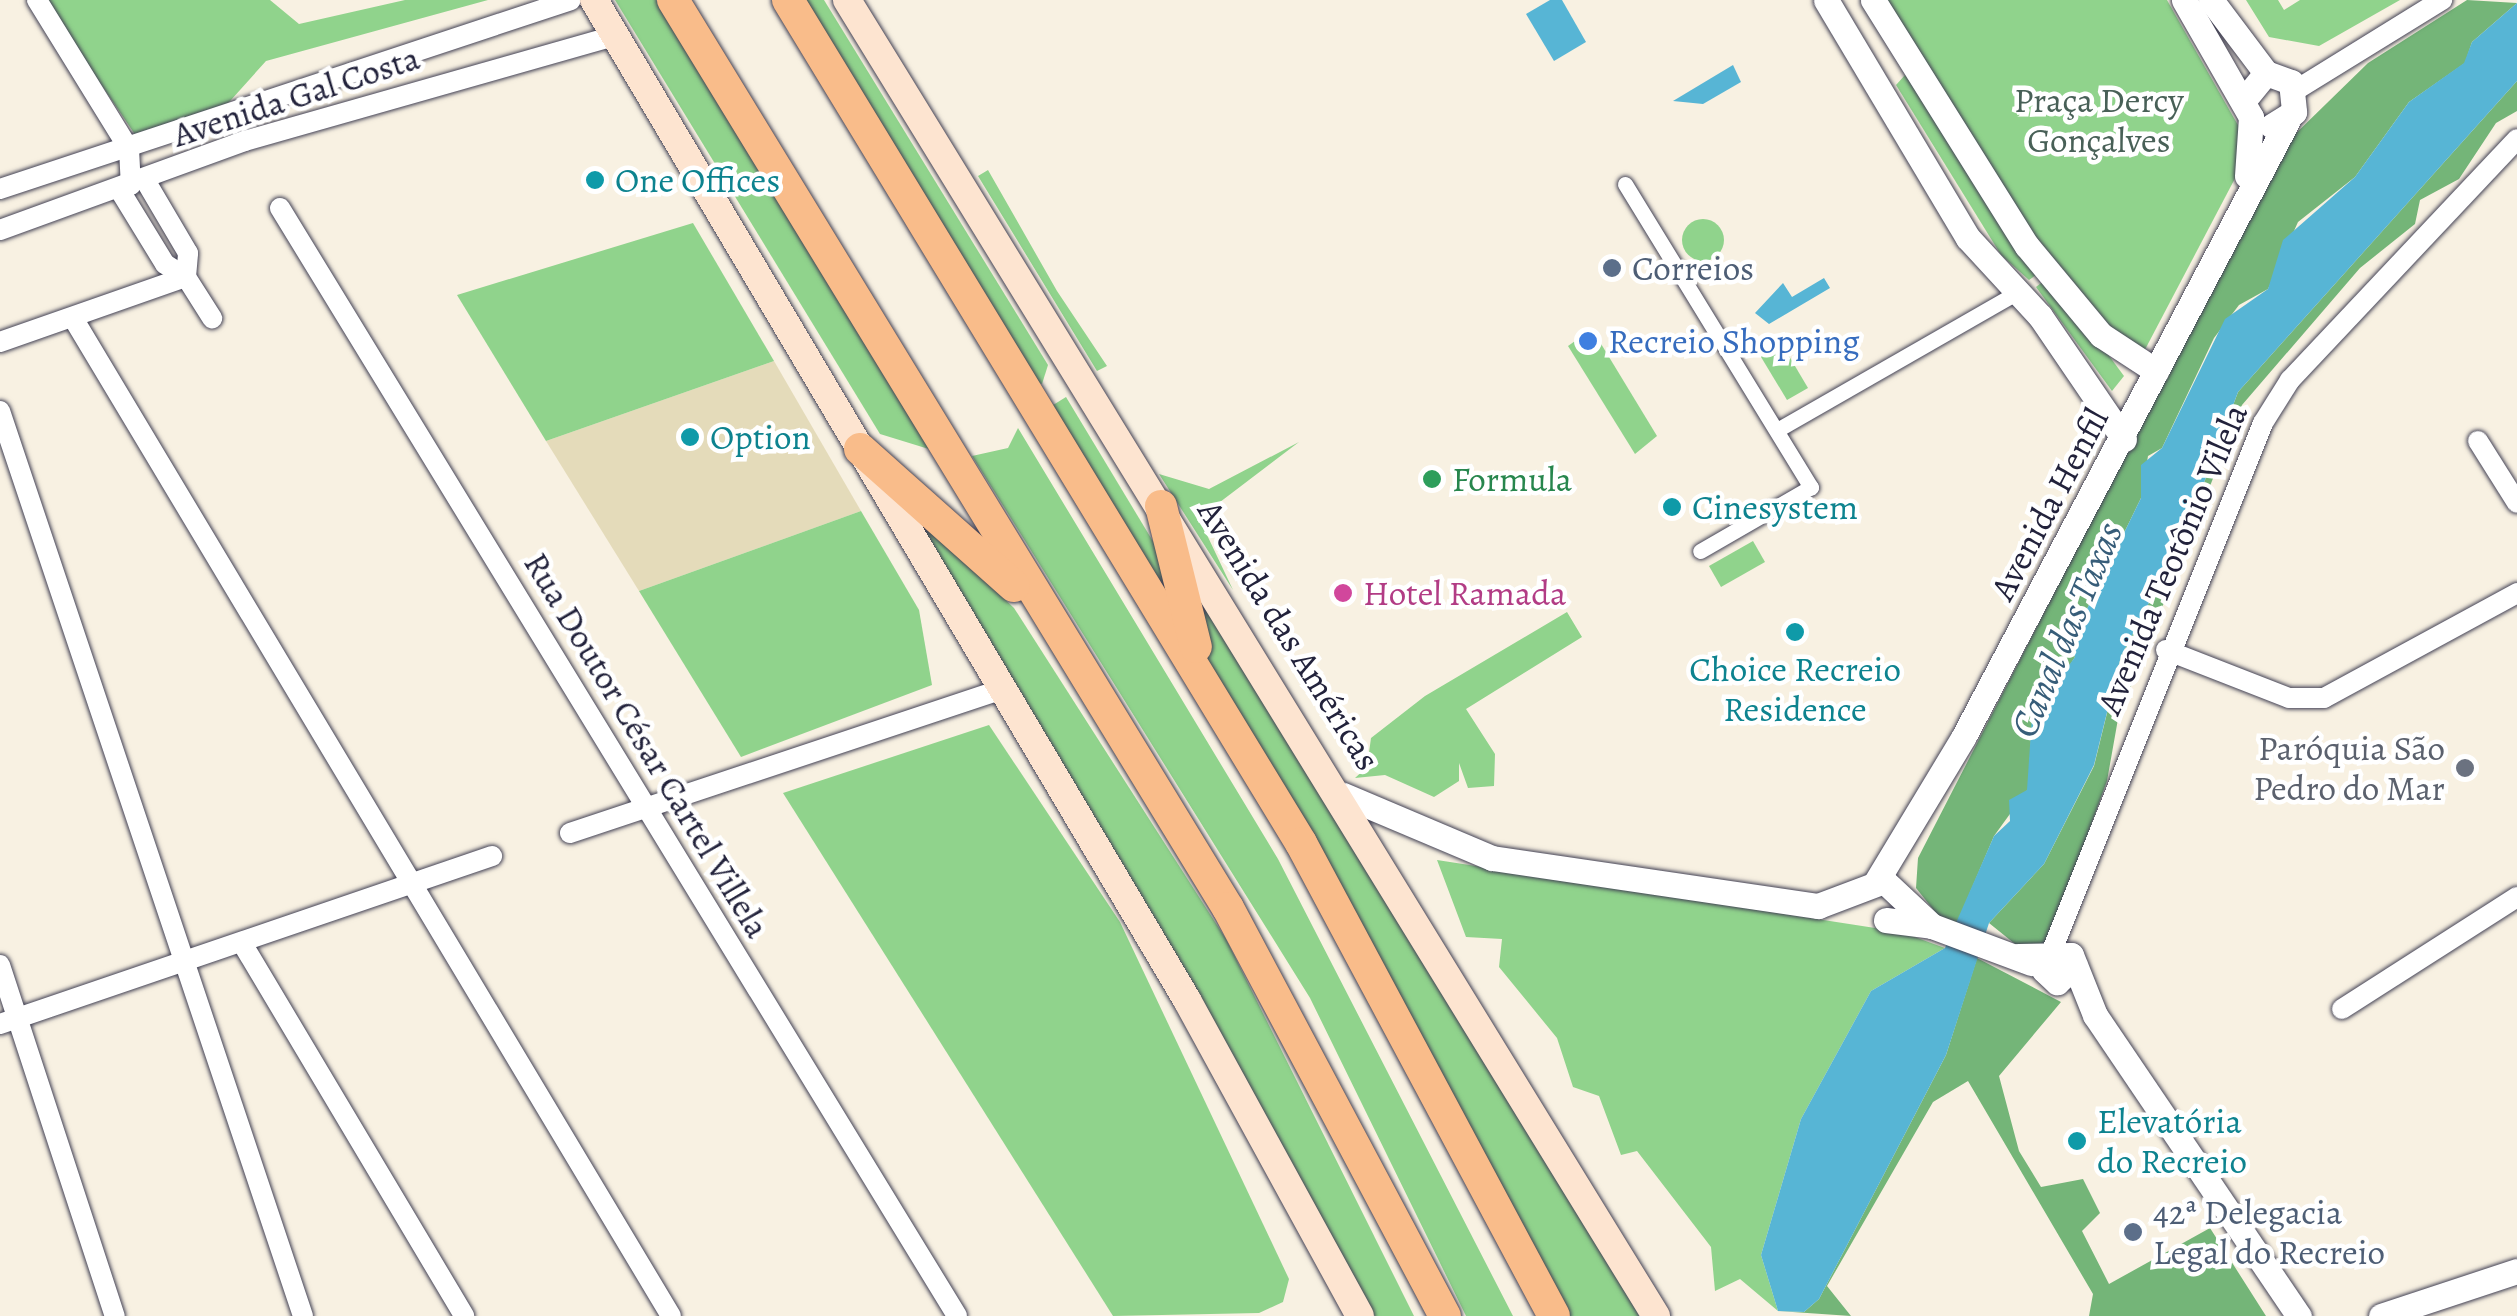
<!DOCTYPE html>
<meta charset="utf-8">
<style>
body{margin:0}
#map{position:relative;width:2517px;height:1316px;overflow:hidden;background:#f8f1e2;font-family:Alegreya,serif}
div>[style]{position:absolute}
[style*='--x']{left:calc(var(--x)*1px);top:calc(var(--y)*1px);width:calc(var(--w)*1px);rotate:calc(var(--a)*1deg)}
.built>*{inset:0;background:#e4dbba}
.green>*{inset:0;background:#90d38c}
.round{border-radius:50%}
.forest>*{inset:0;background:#74b578}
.water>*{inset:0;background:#57b5d5}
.roads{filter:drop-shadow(0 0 2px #424154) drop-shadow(0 0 2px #424154)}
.pedestrian>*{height:15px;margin:-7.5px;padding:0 7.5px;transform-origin:7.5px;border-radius:7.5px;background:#fff}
.minor>*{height:20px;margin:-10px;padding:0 10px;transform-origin:10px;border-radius:10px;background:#fff}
.tertiary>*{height:25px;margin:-12.5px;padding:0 12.5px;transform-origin:12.5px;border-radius:12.5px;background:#fff}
.secondary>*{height:28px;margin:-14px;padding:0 14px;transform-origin:14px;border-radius:14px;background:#fde4d0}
.trunk>*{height:32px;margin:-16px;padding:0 16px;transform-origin:16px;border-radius:16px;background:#f9bc8a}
.dots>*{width:28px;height:28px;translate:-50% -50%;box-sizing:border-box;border:5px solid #fff;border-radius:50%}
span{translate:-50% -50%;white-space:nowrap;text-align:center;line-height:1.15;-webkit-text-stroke:9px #fff;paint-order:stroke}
.street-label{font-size:35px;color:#22223b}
.park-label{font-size:35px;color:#486057}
.culture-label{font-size:35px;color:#0d838f}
.left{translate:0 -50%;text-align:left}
.service-label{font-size:35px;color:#4e5e75}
.shop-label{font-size:35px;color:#366cbe}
.leisure-label{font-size:35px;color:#27864d}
.hotel-label{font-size:35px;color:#b23c85}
.worship-label{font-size:35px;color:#5b616d}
.right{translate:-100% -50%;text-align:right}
.water-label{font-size:38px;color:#375d79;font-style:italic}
</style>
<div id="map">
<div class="built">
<i style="clip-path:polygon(774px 361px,861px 511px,639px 591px,546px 441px)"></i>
</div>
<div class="green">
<i style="clip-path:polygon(44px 0,270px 0,299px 24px,405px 0,488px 0,266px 61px,222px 110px,136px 136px)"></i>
<i style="clip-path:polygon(615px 0,656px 0,932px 450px,880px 434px)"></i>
<i style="clip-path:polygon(794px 0,824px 0,1048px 365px,1042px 384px,1026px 379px)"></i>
<i style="clip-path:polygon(1883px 0,2167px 0,2251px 148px,2139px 361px,2017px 214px)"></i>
<i style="clip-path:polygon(2246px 0,2278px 0,2284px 10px,2300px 0,2400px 0,2319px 46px,2269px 37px)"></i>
<i style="clip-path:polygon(1905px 75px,2043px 270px,2029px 280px,2001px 255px,1896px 85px)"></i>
<i style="clip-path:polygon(988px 170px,1057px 291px,1107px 366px,1097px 371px,978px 176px)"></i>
<i class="round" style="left:1682px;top:219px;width:42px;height:42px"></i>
<i style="clip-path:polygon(693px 223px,774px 361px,546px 441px,457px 295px)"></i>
<i style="clip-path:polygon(2050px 276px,2124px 376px,2112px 391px,2036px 287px)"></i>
<i style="clip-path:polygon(1592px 329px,1657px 436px,1635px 454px,1568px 346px)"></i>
<i style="clip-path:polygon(1779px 339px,1808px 388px,1787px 400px,1758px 352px)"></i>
<i style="clip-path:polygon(1066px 397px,1154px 543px,1173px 620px,1045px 410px)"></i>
<i style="clip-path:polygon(1018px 428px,1278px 859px,1513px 1316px,1466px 1316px,1310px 998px,972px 456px,1008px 448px)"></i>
<i style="clip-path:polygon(1299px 442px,1199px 518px,1233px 590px,1159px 474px,1209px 489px)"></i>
<i style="clip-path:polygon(902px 502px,1014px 608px,1226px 939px,1414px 1316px,1375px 1316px)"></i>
<i style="clip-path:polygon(861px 511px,919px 610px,932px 685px,741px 757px,639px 591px)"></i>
<i style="clip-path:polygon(1753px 541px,1765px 562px,1721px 587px,1709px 566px)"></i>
<i style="clip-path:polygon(1193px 584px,1609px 1259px,1639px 1316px,1563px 1316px,1203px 654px)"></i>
<i style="clip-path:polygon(1567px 612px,1582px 637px,1466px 709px,1495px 754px,1494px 786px,1468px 788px,1459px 763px,1459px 781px,1434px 797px,1385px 775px,1355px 778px,1367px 767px,1371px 738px,1425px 696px)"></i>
<i style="clip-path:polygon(989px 725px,1120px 922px,1289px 1279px,1283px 1302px,1259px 1313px,1113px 1316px,783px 793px)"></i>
<i style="clip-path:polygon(1437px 860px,1901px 932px,1945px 948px,1871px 991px,1801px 1119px,1761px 1255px,1778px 1311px,1740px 1279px,1715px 1291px,1711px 1247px,1637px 1151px,1621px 1155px,1599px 1096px,1573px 1087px,1557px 1038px,1499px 967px,1502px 939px,1466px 937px)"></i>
</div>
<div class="forest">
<i style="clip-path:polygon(2467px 0,2517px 3px,2472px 42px,2465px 63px,2409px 102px,2355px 177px,2298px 222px,2268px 289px,2239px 305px,2214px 338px,2162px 448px,2148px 456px,2141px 498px,2070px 644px,2075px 657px,2032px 724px,2028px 789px,1994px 836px,1957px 923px,1940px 918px,1916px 888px,1918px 858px,2285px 144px,2368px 63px)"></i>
<i style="clip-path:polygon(2517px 81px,2517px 111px,2496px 123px,2459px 179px,2420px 200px,2415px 224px,2360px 268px,2242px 405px,2118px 719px,2107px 781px,2048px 944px,2015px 944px,1989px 923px,2044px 864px,2094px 766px,2121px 656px,2184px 536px,2238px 392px)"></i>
<i style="clip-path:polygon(1977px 958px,2061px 1002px,1999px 1076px,2019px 1151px,2041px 1187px,2083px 1179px,2100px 1213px,2082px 1231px,2109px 1284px,2210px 1228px,2266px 1316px,2089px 1316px,2093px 1294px,1968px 1081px,1933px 1102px,1827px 1286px,1851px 1316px,1778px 1311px,1804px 1312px,1819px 1299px,1946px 1055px)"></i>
</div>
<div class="water">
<i style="clip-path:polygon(1550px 0,1562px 0,1586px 42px,1554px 61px,1526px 14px)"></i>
<i style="clip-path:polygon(2517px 3px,2517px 81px,2238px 392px,2184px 536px,2121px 656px,2094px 765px,2044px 864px,1989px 923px,1946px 1055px,1819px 1299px,1804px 1312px,1778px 1311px,1761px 1255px,1801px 1119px,1871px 991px,1945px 948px,1994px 836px,2010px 821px,2009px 800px,2027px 790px,2032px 716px,2075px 657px,2070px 644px,2141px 498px,2141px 465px,2162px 448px,2225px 319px,2268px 289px,2283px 240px,2355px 177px,2409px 102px,2464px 63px,2472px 42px)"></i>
<i style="clip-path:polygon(1733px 65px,1741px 82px,1703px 104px,1673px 101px)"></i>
<i style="clip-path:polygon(1824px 278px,1830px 288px,1769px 324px,1755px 313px,1783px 283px,1792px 297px)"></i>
</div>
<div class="roads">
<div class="pedestrian">
<i style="--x:1625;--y:184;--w:356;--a:58.5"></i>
<i style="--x:1811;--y:487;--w:128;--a:150"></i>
<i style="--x:1777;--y:430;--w:275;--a:-29.8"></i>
</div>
<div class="minor">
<i style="--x:37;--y:0;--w:175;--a:58.3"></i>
<i style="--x:129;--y:149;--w:36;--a:87"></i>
<i style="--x:2296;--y:90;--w:172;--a:-31.7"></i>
<i style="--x:0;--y:189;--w:601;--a:-18.31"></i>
<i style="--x:119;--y:189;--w:88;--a:58.5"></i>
<i style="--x:165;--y:264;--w:25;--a:32"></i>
<i style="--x:186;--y:277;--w:24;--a:-85"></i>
<i style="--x:188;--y:253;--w:85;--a:-120.5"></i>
<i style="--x:280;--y:208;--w:1298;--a:58.57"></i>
<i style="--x:0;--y:230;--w:261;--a:-20"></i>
<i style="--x:245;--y:141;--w:386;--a:-15.9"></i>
<i style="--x:73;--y:318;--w:1163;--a:59.07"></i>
<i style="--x:0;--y:342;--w:197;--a:-19.3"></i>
<i style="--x:186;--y:277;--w:49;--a:57.6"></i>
<i style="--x:0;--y:411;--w:954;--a:71.49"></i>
<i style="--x:2478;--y:441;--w:73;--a:57.8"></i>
<i style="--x:2166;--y:650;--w:132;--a:21.3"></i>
<i style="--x:2289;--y:698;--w:35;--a:0"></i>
<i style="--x:2324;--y:698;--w:220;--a:-28.5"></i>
<i style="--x:570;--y:833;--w:449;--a:-18.4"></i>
<i style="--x:242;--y:943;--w:434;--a:59.2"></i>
<i style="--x:2051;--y:953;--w:571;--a:-68.2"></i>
<i style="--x:2263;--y:423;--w:51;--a:-57.9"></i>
<i style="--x:2290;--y:380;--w:331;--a:-46.7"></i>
<i style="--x:0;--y:965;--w:369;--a:71.9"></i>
<i style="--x:2342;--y:1009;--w:208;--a:-32.6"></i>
<i style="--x:0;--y:1024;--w:520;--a:-18.85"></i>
</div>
<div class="tertiary">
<i style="--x:1826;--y:0;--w:277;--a:59.2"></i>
<i style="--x:1968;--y:238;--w:106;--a:47.3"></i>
<i style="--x:2040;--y:316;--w:149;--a:55.7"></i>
<i style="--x:1873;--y:0;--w:290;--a:58"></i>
<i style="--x:2027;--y:246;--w:116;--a:50.3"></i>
<i style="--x:2101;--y:335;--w:66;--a:33.2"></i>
<i style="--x:2184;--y:0;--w:135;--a:60.2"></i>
<i style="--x:2251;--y:117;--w:59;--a:93.9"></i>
<i style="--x:2211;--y:0;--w:91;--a:53"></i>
<i style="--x:2244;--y:100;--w:35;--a:-51"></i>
<i style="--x:2266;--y:73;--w:27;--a:20"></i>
<i style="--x:2291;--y:82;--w:30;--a:84"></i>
<i style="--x:2294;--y:112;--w:26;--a:148"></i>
<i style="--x:1343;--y:795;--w:162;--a:22.9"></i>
<i style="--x:1492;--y:858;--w:330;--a:8.4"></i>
<i style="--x:1818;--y:906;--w:71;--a:-20.7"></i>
<i style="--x:1884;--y:881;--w:66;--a:43.2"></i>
<i style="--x:1876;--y:882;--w:170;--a:-58.9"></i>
<i style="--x:1964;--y:736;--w:696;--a:-62.26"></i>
<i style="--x:1886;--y:920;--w:46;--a:7.4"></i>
<i style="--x:1932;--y:926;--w:106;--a:20.5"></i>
<i style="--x:2018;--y:956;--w:53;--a:-1.1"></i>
<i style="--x:2071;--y:955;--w:65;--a:68.2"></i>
<i style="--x:2095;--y:1015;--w:364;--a:55.9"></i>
<i style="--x:2047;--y:956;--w:14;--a:102"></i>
<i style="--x:2044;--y:970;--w:18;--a:43"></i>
<i style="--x:2057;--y:982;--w:24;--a:-42"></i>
<i style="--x:2381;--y:1316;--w:143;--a:-18.3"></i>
</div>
<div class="secondary">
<i style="--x:594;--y:0;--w:1163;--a:59.33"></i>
<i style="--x:1187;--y:1000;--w:360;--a:61.3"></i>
<i style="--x:847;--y:0;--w:1545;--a:58.42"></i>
</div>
<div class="trunk">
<i style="--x:673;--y:0;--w:1064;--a:58.57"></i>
<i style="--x:1228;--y:908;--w:462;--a:62"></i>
<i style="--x:788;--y:0;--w:987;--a:58.68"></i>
<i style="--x:1301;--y:843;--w:536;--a:61.86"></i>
<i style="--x:860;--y:449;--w:206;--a:41.7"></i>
<i style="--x:1161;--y:506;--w:145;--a:76.1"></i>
</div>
</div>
<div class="dots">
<i style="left:595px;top:180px;background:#0f9aa8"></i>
<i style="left:1612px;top:268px;background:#5c6f8a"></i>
<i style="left:1588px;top:341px;background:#3f7fe0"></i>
<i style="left:690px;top:437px;background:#0f9aa8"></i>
<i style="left:1432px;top:479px;background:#2e9e5b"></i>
<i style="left:1672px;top:507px;background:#0f9aa8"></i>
<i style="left:1343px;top:593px;background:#d1479c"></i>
<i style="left:1795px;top:632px;background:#0f9aa8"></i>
<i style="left:2465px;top:768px;background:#6b7280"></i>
<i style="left:2077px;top:1141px;background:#0f9aa8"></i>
<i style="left:2133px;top:1232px;background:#5c6f8a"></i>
</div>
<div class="street-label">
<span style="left:296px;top:96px;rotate:-18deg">Avenida Gal Costa</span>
<span style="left:2049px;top:504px;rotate:-62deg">Avenida Henfil</span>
<span style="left:2172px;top:559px;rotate:-67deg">Avenida Teotônio Vilela</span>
<span style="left:1289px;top:635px;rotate:58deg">Avenida das Américas</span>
<span style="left:647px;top:745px;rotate:59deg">Rua Doutor César Cartel Villela</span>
</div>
<div class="park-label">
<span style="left:2099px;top:120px">Praça Dercy<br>Gonçalves</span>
</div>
<div class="culture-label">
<span class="left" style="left:615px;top:180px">One Offices</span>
<span class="left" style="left:710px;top:437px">Option</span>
<span class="left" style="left:1692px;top:507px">Cinesystem</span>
<span style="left:1795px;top:689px">Choice Recreio<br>Residence</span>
<span class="left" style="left:2097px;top:1141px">Elevatória<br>do Recreio</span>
</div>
<div class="service-label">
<span class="left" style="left:1632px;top:268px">Correios</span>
<span class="left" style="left:2153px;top:1232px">42ª Delegacia<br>Legal do Recreio</span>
</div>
<div class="shop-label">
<span class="left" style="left:1608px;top:341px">Recreio Shopping</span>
</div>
<div class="leisure-label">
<span class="left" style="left:1452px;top:479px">Formula</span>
</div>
<div class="hotel-label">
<span class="left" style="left:1363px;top:593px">Hotel Ramada</span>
</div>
<div class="worship-label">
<span class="right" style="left:2445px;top:768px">Paróquia São<br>Pedro do Mar</span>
</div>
<div class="water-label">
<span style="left:2067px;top:630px;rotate:-67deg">Canal das Taxas</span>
</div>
</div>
